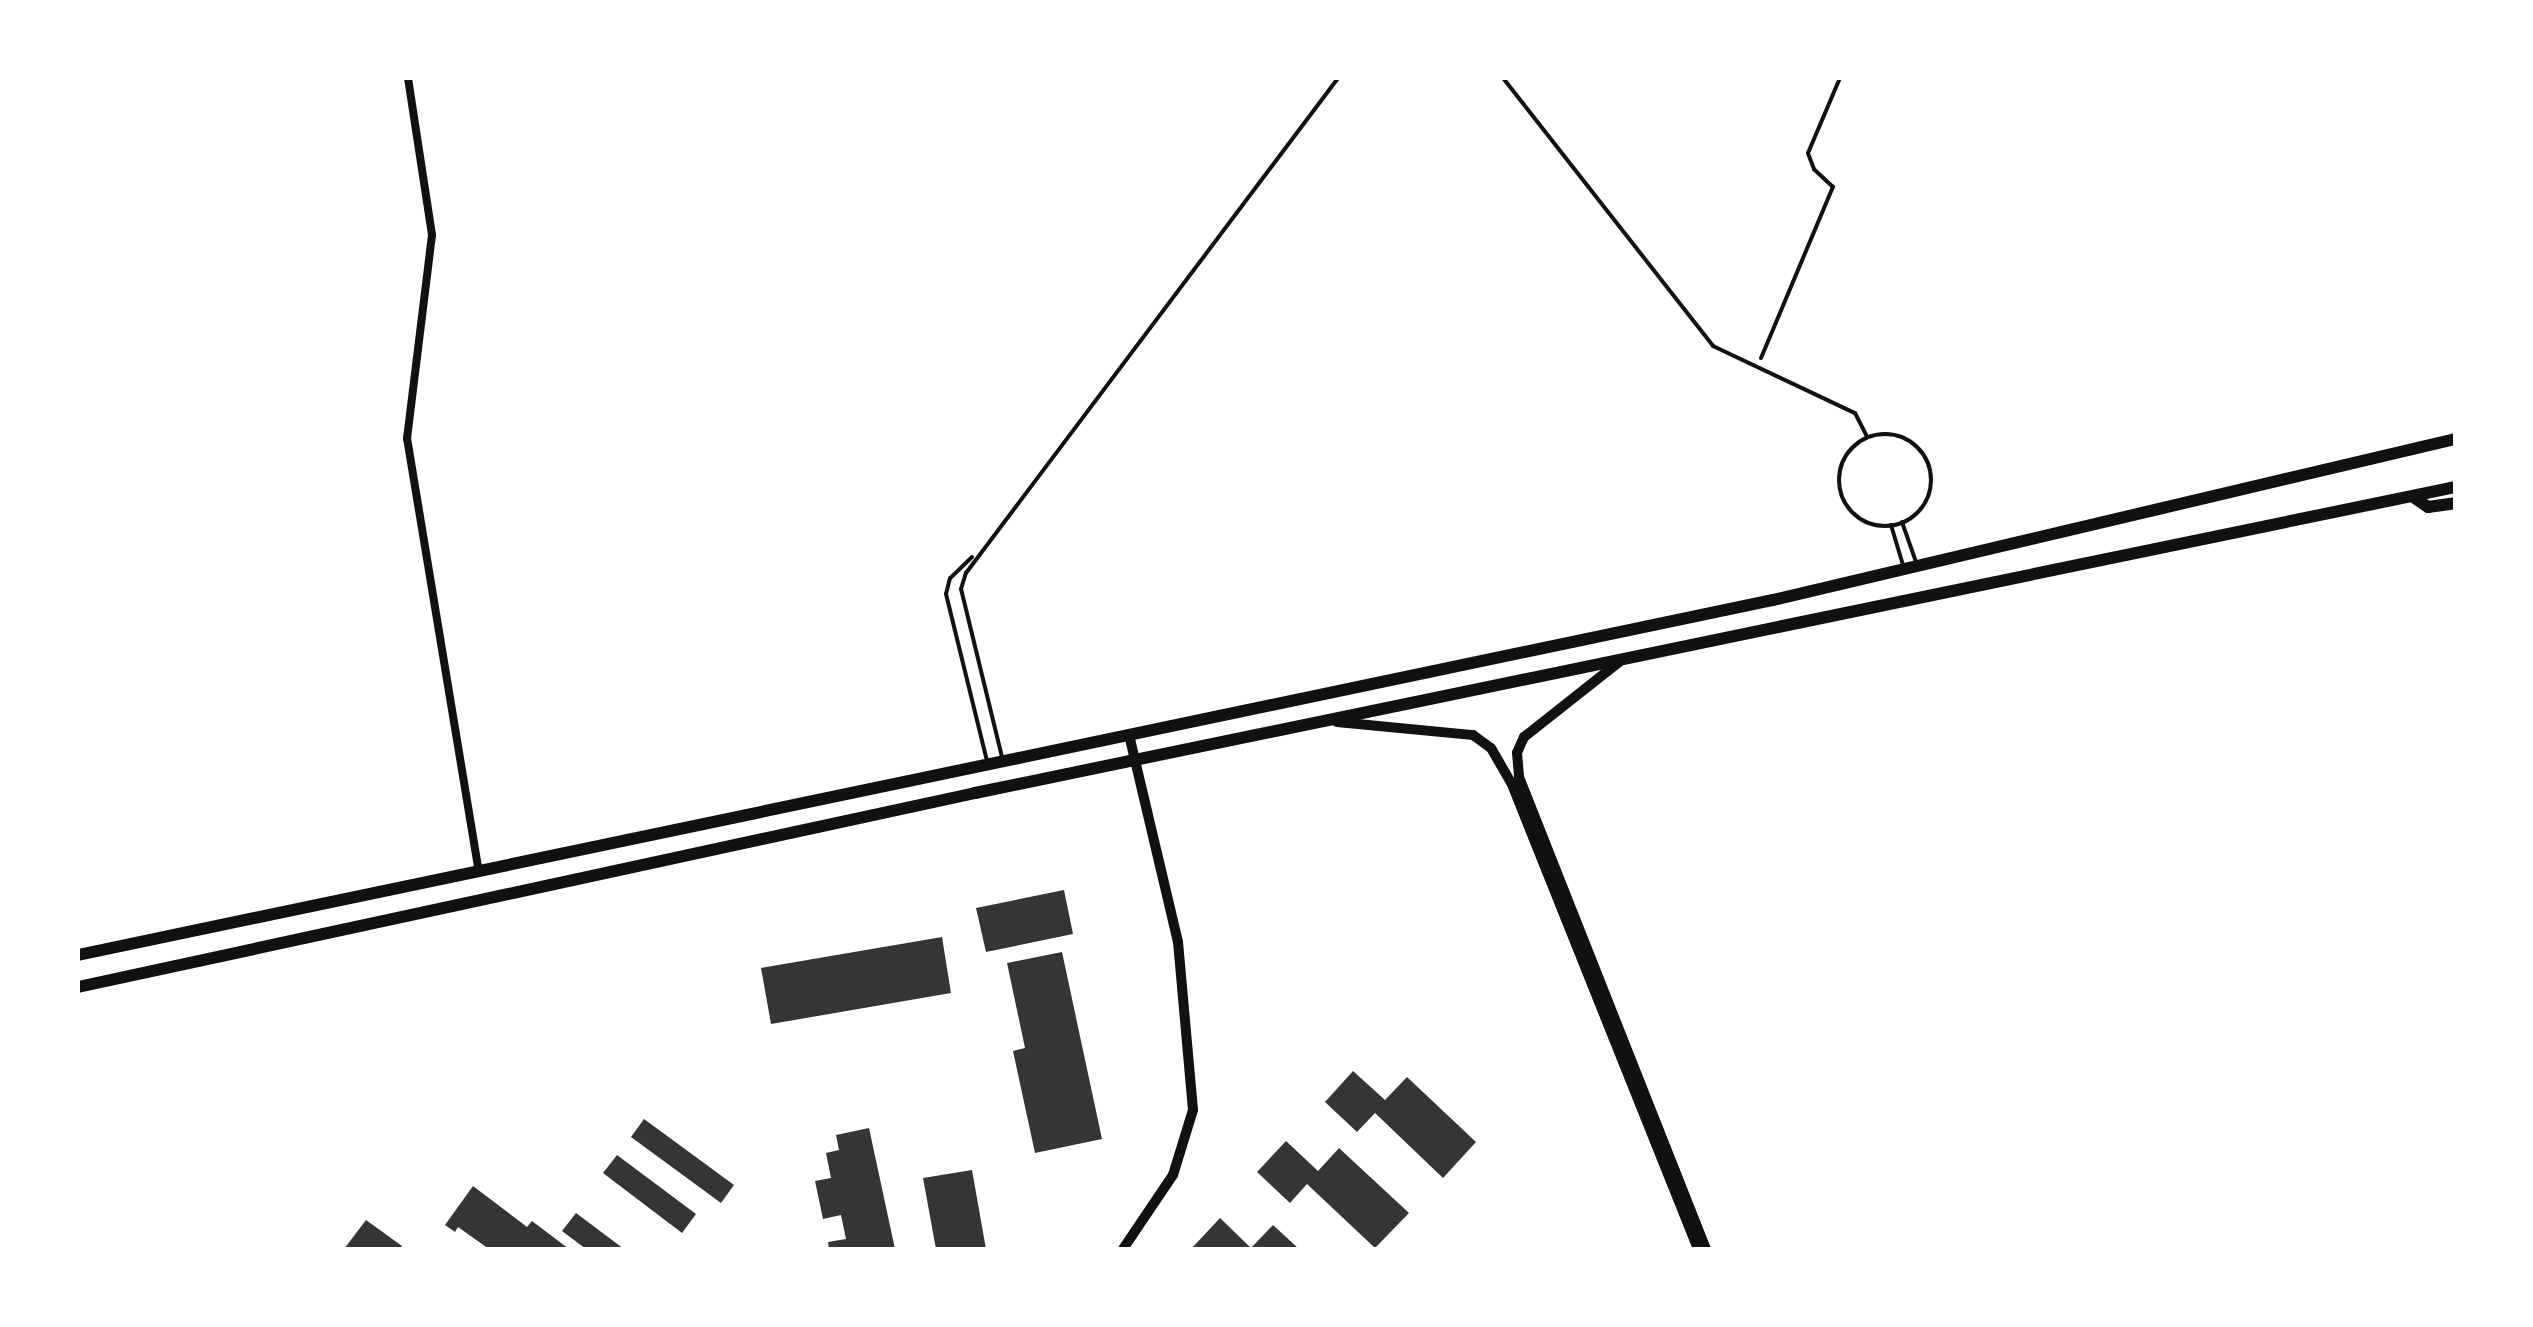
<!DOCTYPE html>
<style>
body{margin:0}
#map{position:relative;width:2533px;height:1327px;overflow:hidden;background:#fff;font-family:"DM Sans",sans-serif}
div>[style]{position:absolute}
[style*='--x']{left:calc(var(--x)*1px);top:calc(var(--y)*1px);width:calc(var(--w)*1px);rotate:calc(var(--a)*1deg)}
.building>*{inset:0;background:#353535}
.path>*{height:4px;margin:-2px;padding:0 2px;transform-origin:2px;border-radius:2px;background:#111}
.service>*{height:4px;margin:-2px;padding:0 2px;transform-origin:2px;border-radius:2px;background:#111}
.service>.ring{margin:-2px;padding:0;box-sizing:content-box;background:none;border:4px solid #111;border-radius:50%}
.minor>*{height:8px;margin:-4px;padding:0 4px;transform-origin:4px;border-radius:4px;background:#111}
.tertiary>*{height:10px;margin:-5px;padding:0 5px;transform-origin:5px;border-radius:5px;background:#111}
.primary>*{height:12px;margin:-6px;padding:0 6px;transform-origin:6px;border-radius:6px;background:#111}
span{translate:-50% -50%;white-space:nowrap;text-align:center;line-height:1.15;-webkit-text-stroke:6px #fff;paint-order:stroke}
.frame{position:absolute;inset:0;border:80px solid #fff;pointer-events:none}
</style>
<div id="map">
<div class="building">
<i style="clip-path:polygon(1064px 890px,1073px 934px,986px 952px,976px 908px)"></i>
<i style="clip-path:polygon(942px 937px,951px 993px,771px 1024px,761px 968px)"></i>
<i style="clip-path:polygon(1062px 952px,1102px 1139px,1035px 1153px,1013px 1051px,1025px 1048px,1007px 963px)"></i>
<i style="clip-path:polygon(1353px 1071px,1385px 1100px,1407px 1077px,1476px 1142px,1443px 1178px,1375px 1113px,1357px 1132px,1325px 1102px)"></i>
<i style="clip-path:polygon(644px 1119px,734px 1185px,721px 1203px,631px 1137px)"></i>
<i style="clip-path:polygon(869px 1128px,895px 1249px,829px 1249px,828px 1242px,846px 1239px,841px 1215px,823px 1219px,815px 1181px,831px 1178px,826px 1153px,839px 1150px,836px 1135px)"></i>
<i style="clip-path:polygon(1286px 1141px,1318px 1171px,1339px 1148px,1409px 1213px,1375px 1248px,1307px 1184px,1290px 1203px,1257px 1172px)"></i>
<i style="clip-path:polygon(617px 1155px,696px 1214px,682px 1233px,603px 1173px)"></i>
<i style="clip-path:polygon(972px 1170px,986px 1249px,936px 1249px,923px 1178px)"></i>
<i style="clip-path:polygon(473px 1186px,527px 1227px,532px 1221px,569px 1249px,489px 1249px,458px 1227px,455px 1232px,445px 1225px)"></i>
<i style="clip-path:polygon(576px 1213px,624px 1249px,586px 1249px,562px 1231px)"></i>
<i style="clip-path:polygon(1220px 1218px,1251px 1248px,1273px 1225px,1299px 1249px,1191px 1249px)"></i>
<i style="clip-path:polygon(366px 1220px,402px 1246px,400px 1249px,344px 1249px)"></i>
</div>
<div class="path">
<i style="--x:1761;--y:358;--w:186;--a:-67.2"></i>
<i style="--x:1833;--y:187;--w:26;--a:-137"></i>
<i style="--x:1814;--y:169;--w:17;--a:-111"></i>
<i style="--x:1808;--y:153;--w:82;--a:-66.9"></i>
</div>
<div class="service">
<i style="--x:1503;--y:78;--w:340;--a:51.9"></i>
<i style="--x:1713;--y:346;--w:157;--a:25.3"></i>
<i style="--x:1855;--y:413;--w:27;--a:63"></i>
<i class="ring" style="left:1839px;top:434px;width:88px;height:88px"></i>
<i style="--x:1902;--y:522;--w:42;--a:70.7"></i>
<i style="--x:1891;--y:525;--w:42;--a:73.3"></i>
<i style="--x:972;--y:557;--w:30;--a:136"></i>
<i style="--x:950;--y:578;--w:16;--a:104"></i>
<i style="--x:946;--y:594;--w:172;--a:76.2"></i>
<i style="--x:1002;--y:757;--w:173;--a:-103.7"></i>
<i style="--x:961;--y:589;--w:17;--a:-73"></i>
<i style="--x:966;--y:573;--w:619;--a:-53.07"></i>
</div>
<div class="minor">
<i style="--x:408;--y:78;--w:159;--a:81.3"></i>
<i style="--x:432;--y:235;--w:205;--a:97"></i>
<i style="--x:407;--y:438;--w:439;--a:80.6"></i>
</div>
<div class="tertiary">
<i style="--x:1619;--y:662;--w:121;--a:141.7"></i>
<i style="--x:1524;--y:737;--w:17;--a:114"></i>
<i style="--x:1517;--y:753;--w:24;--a:85"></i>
<i style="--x:1519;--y:777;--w:508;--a:68.39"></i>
<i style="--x:1337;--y:722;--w:137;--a:5.5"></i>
<i style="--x:1473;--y:735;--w:22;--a:36"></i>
<i style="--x:1491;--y:748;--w:39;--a:60"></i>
<i style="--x:1511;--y:782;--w:503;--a:68.18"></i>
<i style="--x:1123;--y:1249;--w:89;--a:-56"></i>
<i style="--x:1173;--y:1175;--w:68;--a:-72.9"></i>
<i style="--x:1193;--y:1110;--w:169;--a:-95.1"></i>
<i style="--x:1178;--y:942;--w:213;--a:-103.3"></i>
</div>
<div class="primary">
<i style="--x:2415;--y:498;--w:16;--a:35"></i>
<i style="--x:2428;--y:507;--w:27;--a:-8"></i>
<i style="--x:78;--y:955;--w:1732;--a:-11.83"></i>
<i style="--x:1773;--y:600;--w:701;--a:-13.28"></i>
<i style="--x:78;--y:987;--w:918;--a:-12.2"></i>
<i style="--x:975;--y:793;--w:1511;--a:-11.68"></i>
</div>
<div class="frame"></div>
</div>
